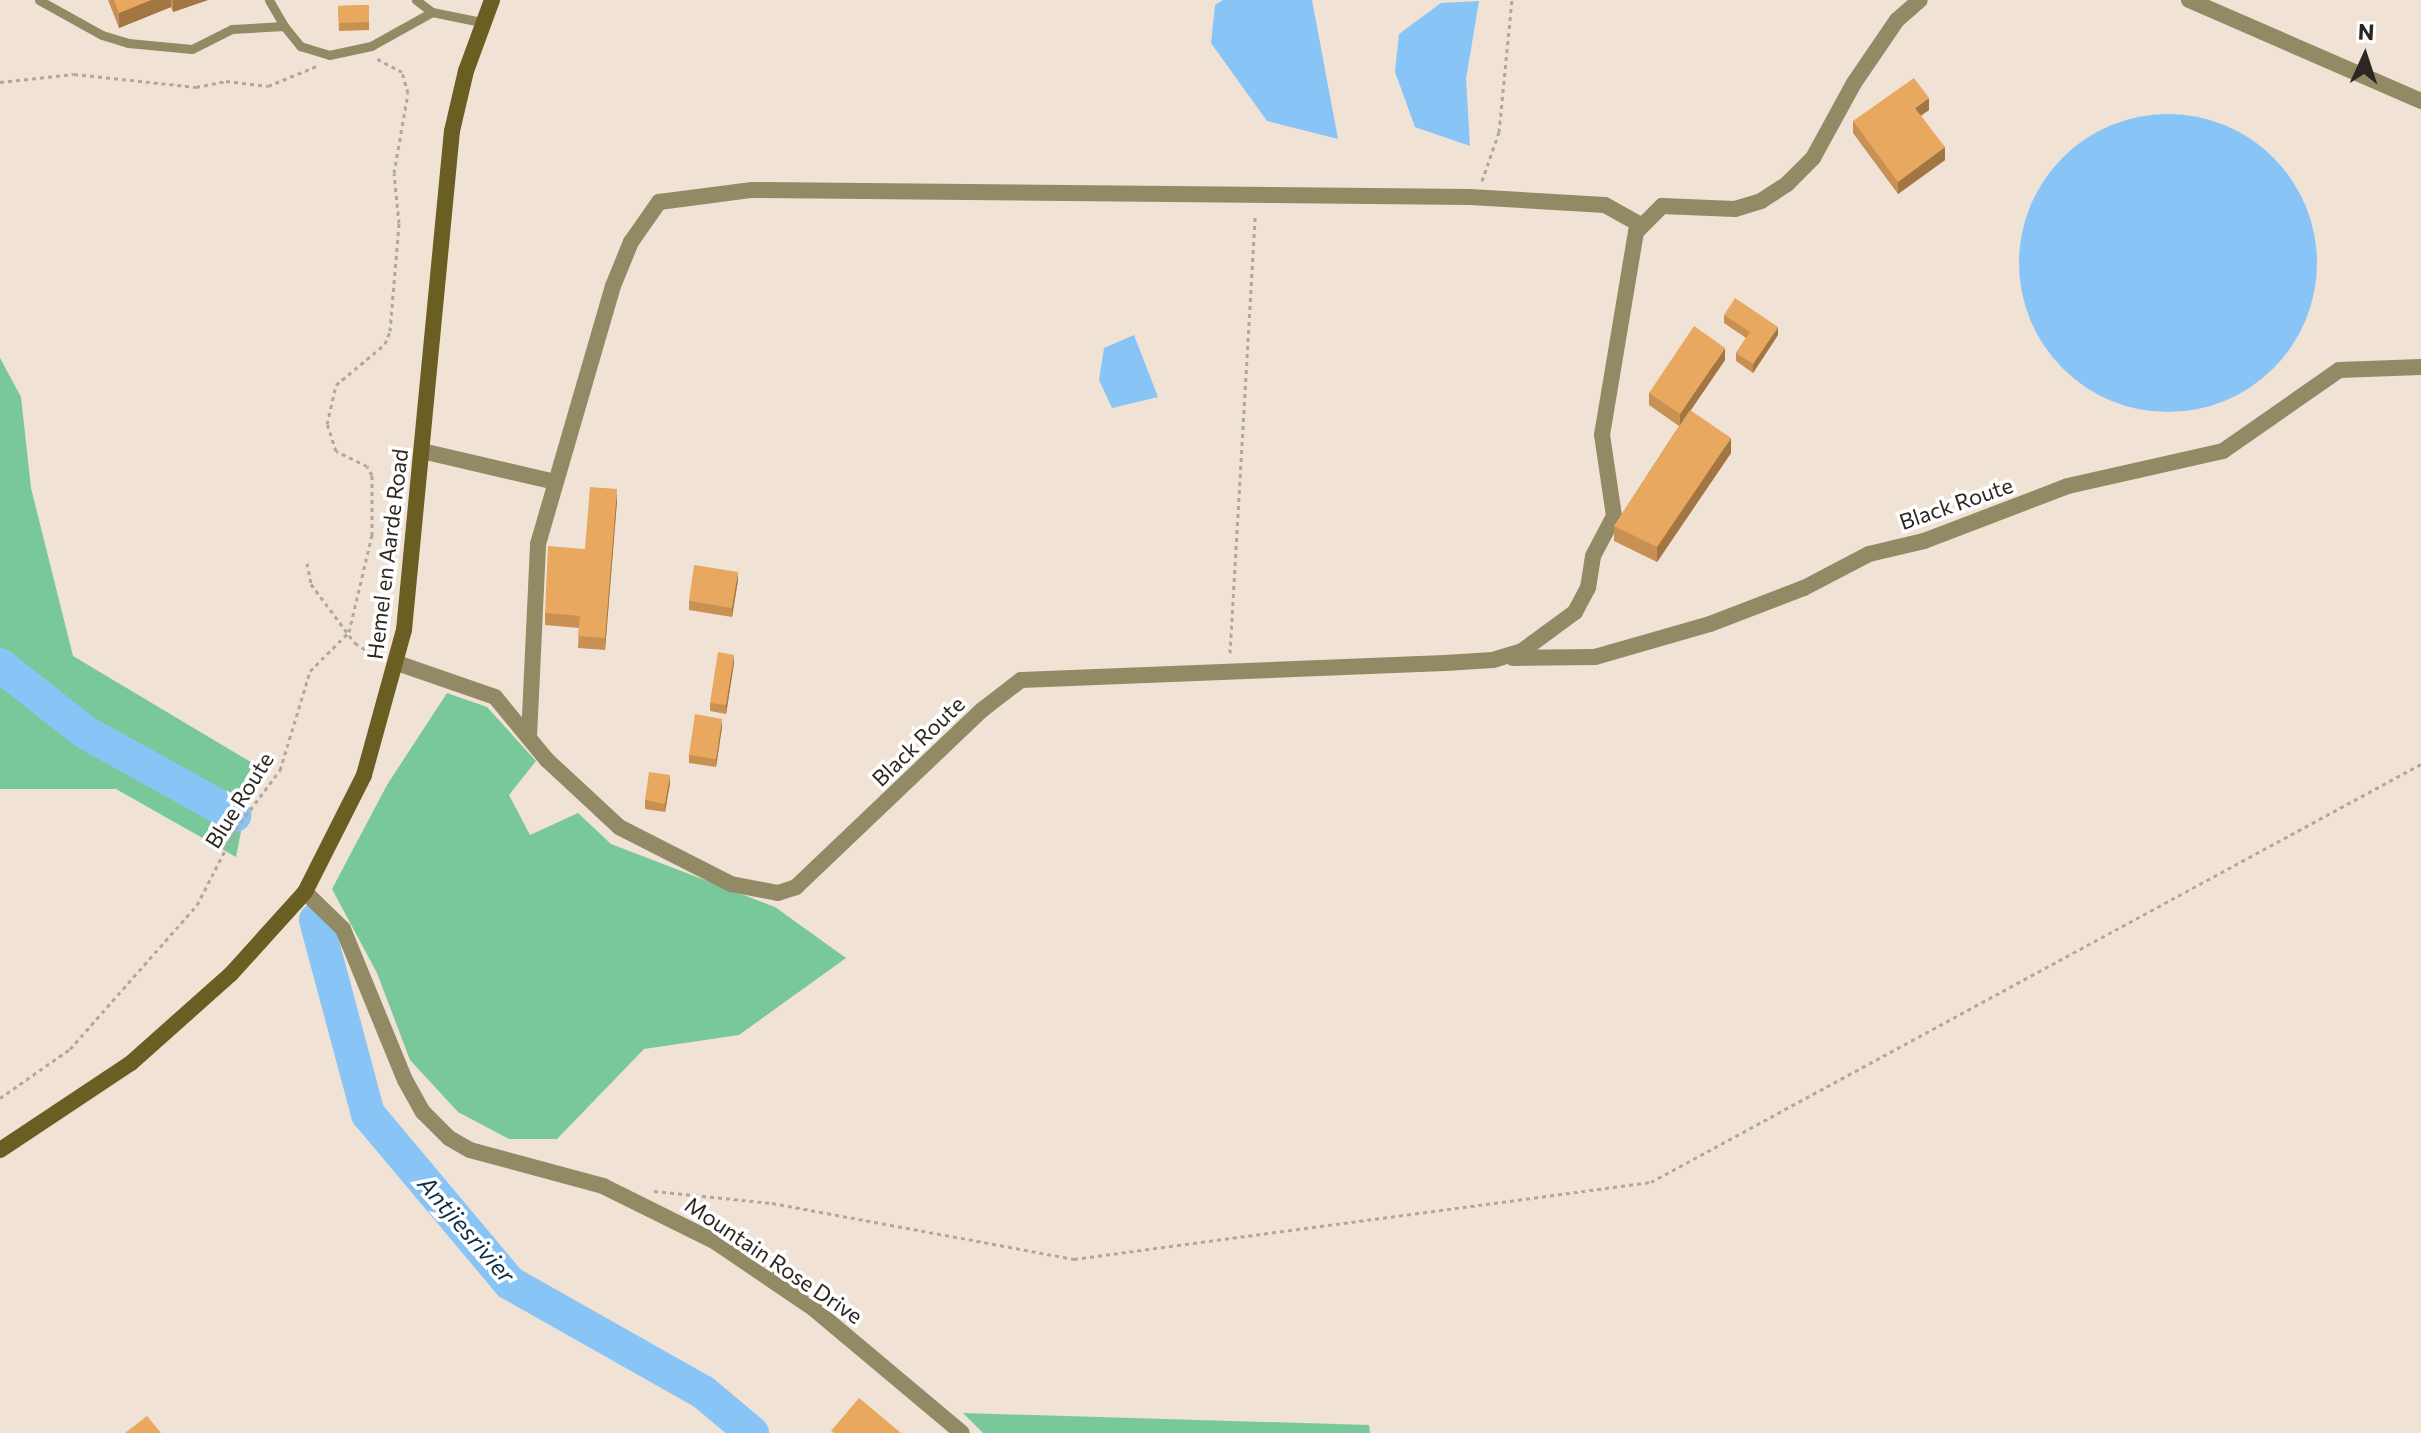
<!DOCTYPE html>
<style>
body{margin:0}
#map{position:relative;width:2421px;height:1433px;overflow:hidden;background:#f0e2d5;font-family:Commissioner,sans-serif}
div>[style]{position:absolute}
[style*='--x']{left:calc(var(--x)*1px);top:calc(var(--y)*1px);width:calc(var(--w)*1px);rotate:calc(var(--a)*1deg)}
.green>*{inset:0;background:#79c899}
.water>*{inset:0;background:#88c4f6}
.round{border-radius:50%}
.river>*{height:34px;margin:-17px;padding:0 17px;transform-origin:17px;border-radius:17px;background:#88c4f6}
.path>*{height:3px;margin-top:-1.5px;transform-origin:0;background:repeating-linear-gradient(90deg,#b3a79d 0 4px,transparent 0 8px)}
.lane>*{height:9px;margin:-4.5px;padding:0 4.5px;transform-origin:4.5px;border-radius:4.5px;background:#928a65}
.street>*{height:16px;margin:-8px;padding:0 8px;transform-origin:8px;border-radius:8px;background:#928a65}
.secondary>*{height:16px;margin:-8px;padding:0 8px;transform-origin:8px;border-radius:8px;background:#6b5e22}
.wall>*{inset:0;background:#c89052}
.shaded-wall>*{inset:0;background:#a27642}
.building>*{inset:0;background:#e8a85f}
span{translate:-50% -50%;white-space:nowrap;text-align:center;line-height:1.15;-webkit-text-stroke:7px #fff;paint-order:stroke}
.street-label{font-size:22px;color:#2c2722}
.water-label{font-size:24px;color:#0d2f47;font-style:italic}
.north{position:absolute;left:2325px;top:16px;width:80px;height:80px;-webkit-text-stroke:6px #fff;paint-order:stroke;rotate:3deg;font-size:22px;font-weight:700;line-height:32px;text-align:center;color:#2c2722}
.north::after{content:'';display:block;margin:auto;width:28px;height:36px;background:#2c2722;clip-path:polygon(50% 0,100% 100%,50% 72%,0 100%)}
</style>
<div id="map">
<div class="green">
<i style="clip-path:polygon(0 358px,21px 397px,31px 488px,73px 656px,254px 764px,236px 857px,116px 789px,0 789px)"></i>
<i style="clip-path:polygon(447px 693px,487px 707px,536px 761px,509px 795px,530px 835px,578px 813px,611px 844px,775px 907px,846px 958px,739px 1035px,644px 1049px,557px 1139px,509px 1139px,458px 1112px,410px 1060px,377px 973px,332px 889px,387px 785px)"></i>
<i style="clip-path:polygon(963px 1413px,1369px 1425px,1370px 1433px,983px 1433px)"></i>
</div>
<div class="water">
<i style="clip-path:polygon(1223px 0,1312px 0,1338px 139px,1267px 121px,1211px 43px,1215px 5px)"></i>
<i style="clip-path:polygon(1479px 1px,1466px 79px,1470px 146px,1415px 127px,1395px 72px,1399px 34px,1441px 3px)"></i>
<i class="round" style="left:2019px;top:114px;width:298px;height:298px"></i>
<i style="clip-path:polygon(1134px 335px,1158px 397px,1112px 408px,1099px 380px,1104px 348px)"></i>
</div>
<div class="river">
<i style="--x:0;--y:665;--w:108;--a:38.2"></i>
<i style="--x:85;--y:732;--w:171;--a:29.1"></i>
<i style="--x:316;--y:920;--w:201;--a:75"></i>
<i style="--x:368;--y:1114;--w:221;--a:50"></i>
<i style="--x:510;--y:1283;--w:222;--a:29.5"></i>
<i style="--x:703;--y:1392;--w:64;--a:39.9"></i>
</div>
<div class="path">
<i style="--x:0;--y:82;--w:74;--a:-6.2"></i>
<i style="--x:74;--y:74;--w:123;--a:6.1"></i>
<i style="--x:196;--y:87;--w:31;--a:-11"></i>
<i style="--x:226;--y:81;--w:42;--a:6.8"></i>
<i style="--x:268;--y:86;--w:53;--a:-22.2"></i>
<i style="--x:1482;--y:181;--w:52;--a:-70.9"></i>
<i style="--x:1499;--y:132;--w:133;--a:-84.4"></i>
<i style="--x:307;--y:563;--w:21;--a:79"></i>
<i style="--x:311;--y:584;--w:74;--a:53.3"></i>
<i style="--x:355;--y:643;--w:27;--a:31"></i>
<i style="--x:1230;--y:653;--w:440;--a:-86.7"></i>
<i style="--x:0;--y:1098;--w:85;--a:-35"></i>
<i style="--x:70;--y:1049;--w:192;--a:-48.6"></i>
<i style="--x:197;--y:905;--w:85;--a:-62.8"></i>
<i style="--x:236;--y:829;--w:74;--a:-53.3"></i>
<i style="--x:280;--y:770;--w:103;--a:-73.1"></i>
<i style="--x:310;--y:671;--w:55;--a:-45"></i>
<i style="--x:349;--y:632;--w:100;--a:-76.7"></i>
<i style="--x:372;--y:535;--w:60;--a:-90"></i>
<i style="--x:372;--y:475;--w:10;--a:-119"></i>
<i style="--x:367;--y:466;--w:34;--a:-154"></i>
<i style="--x:336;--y:451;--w:28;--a:-108"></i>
<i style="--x:327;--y:424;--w:40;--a:-77"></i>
<i style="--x:336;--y:385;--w:64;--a:-39.9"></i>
<i style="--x:385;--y:344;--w:14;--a:-69"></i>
<i style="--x:390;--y:331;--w:108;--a:-85.2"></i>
<i style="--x:399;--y:223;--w:50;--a:-95.7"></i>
<i style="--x:394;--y:173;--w:81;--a:-80.1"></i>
<i style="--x:408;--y:93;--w:22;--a:-106"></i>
<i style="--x:402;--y:72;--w:30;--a:-152"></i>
<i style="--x:654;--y:1191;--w:119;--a:5.8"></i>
<i style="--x:772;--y:1203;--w:307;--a:10.5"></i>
<i style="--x:1074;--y:1259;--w:582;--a:-7.6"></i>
<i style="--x:1651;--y:1182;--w:876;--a:-28.5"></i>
</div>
<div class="lane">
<i style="--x:39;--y:0;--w:72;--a:29.1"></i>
<i style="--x:102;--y:35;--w:27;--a:17"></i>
<i style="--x:128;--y:43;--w:64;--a:5.4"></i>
<i style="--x:192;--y:49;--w:45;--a:-26.6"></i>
<i style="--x:232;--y:29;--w:52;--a:-3.3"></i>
<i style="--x:284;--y:26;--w:26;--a:51"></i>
<i style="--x:300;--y:46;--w:30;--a:17"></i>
<i style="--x:329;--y:55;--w:43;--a:-12.1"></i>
<i style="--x:371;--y:46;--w:70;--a:-29.1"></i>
<i style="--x:269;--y:0;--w:30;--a:60"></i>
<i style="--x:416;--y:0;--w:20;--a:37"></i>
<i style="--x:432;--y:12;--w:50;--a:11.5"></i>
</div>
<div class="street">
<i style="--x:2189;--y:0;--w:253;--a:23.5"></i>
<i style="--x:422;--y:451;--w:137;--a:13.1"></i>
<i style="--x:1513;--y:658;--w:82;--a:-0.7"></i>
<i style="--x:1595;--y:657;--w:120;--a:-16"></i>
<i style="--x:1710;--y:624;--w:101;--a:-21"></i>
<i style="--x:1804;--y:588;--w:73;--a:-27.6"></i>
<i style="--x:1869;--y:554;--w:57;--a:-13.3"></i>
<i style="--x:1924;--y:541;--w:154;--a:-20.9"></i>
<i style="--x:2068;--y:486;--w:159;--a:-12.7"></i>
<i style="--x:2223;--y:451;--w:141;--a:-34.9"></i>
<i style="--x:2339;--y:370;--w:82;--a:-2.1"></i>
<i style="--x:397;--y:663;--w:104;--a:19.1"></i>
<i style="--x:495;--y:697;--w:82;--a:50.5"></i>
<i style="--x:547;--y:760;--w:98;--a:42.9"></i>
<i style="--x:619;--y:827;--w:126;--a:27"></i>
<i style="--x:731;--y:884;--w:48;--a:10.8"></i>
<i style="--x:778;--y:893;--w:19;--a:-18"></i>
<i style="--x:796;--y:887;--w:257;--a:-43.6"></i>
<i style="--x:982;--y:710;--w:49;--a:-37.6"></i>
<i style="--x:1021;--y:680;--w:424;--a:-2.3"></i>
<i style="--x:1445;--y:663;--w:48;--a:-3.6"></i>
<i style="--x:1493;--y:660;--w:30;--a:-17"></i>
<i style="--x:1522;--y:651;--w:66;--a:-36.3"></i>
<i style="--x:1575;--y:612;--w:27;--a:-62"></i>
<i style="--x:1588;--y:588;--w:32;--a:-81"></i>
<i style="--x:1593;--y:556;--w:45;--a:-62.3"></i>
<i style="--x:1614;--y:516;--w:82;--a:-98.4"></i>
<i style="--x:1602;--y:435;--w:206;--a:-80.5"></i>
<i style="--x:1636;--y:232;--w:37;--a:-45"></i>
<i style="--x:1662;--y:206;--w:73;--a:2.4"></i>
<i style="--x:1735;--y:209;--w:27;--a:-17"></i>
<i style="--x:1761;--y:201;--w:31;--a:-33"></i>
<i style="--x:1787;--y:184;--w:37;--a:-45"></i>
<i style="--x:1813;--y:158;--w:85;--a:-61.3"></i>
<i style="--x:1854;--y:83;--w:76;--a:-55.7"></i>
<i style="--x:1897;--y:20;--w:30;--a:-41"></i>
<i style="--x:529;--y:737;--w:193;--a:-87.3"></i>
<i style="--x:538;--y:544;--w:269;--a:-73.8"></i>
<i style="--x:613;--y:286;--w:48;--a:-67.8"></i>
<i style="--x:631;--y:242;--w:49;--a:-55"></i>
<i style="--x:659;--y:202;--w:94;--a:-7.4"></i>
<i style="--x:752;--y:190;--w:718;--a:0.56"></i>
<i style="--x:1470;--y:197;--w:135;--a:3.4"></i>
<i style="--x:1605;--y:205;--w:41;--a:29.1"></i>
<i style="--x:305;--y:892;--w:53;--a:44.2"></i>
<i style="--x:343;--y:929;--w:163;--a:67.7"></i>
<i style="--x:405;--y:1080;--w:37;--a:61"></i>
<i style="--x:423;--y:1112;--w:37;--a:45"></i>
<i style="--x:449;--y:1138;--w:24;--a:30"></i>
<i style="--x:470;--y:1150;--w:138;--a:15.1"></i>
<i style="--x:603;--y:1186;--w:124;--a:26.4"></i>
<i style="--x:714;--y:1241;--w:120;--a:34.1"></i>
<i style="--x:813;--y:1308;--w:194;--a:40"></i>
</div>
<div class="secondary">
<i style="--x:0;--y:1150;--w:157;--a:-33.6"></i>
<i style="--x:131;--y:1063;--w:134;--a:-41.7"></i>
<i style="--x:231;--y:974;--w:110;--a:-47.9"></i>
<i style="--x:305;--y:892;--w:131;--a:-63.2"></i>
<i style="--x:364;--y:775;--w:150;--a:-74.6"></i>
<i style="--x:404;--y:630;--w:501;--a:-84.51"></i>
<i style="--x:452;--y:131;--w:62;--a:-76.9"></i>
<i style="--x:466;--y:71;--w:76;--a:-69.9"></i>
</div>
<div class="wall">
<i style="clip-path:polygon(108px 0,208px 0,173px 12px,171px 7px,119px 28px)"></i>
<i style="clip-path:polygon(369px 5px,369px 30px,339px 31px,338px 6px)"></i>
<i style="clip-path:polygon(1929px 110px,1921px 115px,1945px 160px,1898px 194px,1853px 133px,1853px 121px)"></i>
<i style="clip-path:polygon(1724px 315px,1778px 335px,1753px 373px,1736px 361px,1736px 353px,1746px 338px,1724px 323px)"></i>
<i style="clip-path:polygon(1725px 360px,1690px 411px,1731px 453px,1657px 562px,1614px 541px,1614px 526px,1679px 426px,1649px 405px,1649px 393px)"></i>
<i style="clip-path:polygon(617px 501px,605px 650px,578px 648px,579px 628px,545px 625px,545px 613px)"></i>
<i style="clip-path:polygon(738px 580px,732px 617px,689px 610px,689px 601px)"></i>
<i style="clip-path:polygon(734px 663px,726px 714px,710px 711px,710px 703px)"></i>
<i style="clip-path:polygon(722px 727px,716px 767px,689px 763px,689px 755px)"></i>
<i style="clip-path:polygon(670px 783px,665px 812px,645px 809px,645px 800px)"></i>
</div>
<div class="shaded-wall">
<i style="clip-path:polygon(151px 0,171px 0,171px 7px,119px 28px,119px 13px)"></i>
<i style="clip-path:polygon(173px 0,208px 0,173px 12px)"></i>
<i style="clip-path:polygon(1929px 98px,1929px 110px,1915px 120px,1915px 108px)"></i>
<i style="clip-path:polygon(1945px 147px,1945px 160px,1898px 194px,1898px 182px)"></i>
<i style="clip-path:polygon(1778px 327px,1778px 335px,1753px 373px,1753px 364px)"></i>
<i style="clip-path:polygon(1725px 348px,1725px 360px,1680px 426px,1680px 414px)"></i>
<i style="clip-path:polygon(1731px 438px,1731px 453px,1657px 562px,1657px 547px)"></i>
<i style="clip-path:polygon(617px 489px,617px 501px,605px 650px,605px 638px)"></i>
<i style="clip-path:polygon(738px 572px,738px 580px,732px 617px,732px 608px)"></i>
<i style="clip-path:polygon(734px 655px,734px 663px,726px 714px,726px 705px)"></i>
<i style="clip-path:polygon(722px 719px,722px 727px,716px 767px,716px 759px)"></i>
<i style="clip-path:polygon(670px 775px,670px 783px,665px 812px,665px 804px)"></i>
</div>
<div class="building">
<i style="clip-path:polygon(114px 0,151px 0,119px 13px)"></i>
<i style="clip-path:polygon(369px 5px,369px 22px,339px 23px,338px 6px)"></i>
<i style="clip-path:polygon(1914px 78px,1929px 98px,1915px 108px,1945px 147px,1898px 182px,1853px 121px)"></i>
<i style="clip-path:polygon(1735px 298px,1778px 327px,1753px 364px,1736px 353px,1750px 332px,1724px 315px)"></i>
<i style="clip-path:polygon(1694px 326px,1725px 348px,1680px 414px,1649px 393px)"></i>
<i style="clip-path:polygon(1690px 410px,1731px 438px,1657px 547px,1614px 526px)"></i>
<i style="clip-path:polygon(590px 487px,617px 489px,605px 638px,578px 636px,580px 616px,545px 613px,548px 546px,585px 549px)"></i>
<i style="clip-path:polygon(694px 565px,738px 572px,732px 608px,689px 601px)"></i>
<i style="clip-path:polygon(718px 652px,734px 655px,726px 705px,710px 703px)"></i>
<i style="clip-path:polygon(695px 714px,722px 719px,716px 759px,689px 755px)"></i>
<i style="clip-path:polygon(649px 772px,670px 775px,665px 804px,645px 800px)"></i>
<i style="clip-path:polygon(859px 1398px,901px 1433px,834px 1433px,831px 1431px)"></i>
<i style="clip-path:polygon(147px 1416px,161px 1433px,125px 1433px)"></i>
</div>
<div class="street-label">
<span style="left:1956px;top:503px;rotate:-19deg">Black Route</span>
<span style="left:387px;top:554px;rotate:-83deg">Hemel en Aarde Road</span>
<span style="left:918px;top:741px;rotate:-44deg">Black Route</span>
<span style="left:239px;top:800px;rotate:-58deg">Blue Route</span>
<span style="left:774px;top:1260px;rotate:34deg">Mountain Rose Drive</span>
</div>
<div class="water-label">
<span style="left:467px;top:1229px;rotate:49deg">Antjiesrivier</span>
</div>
<div class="north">N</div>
</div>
